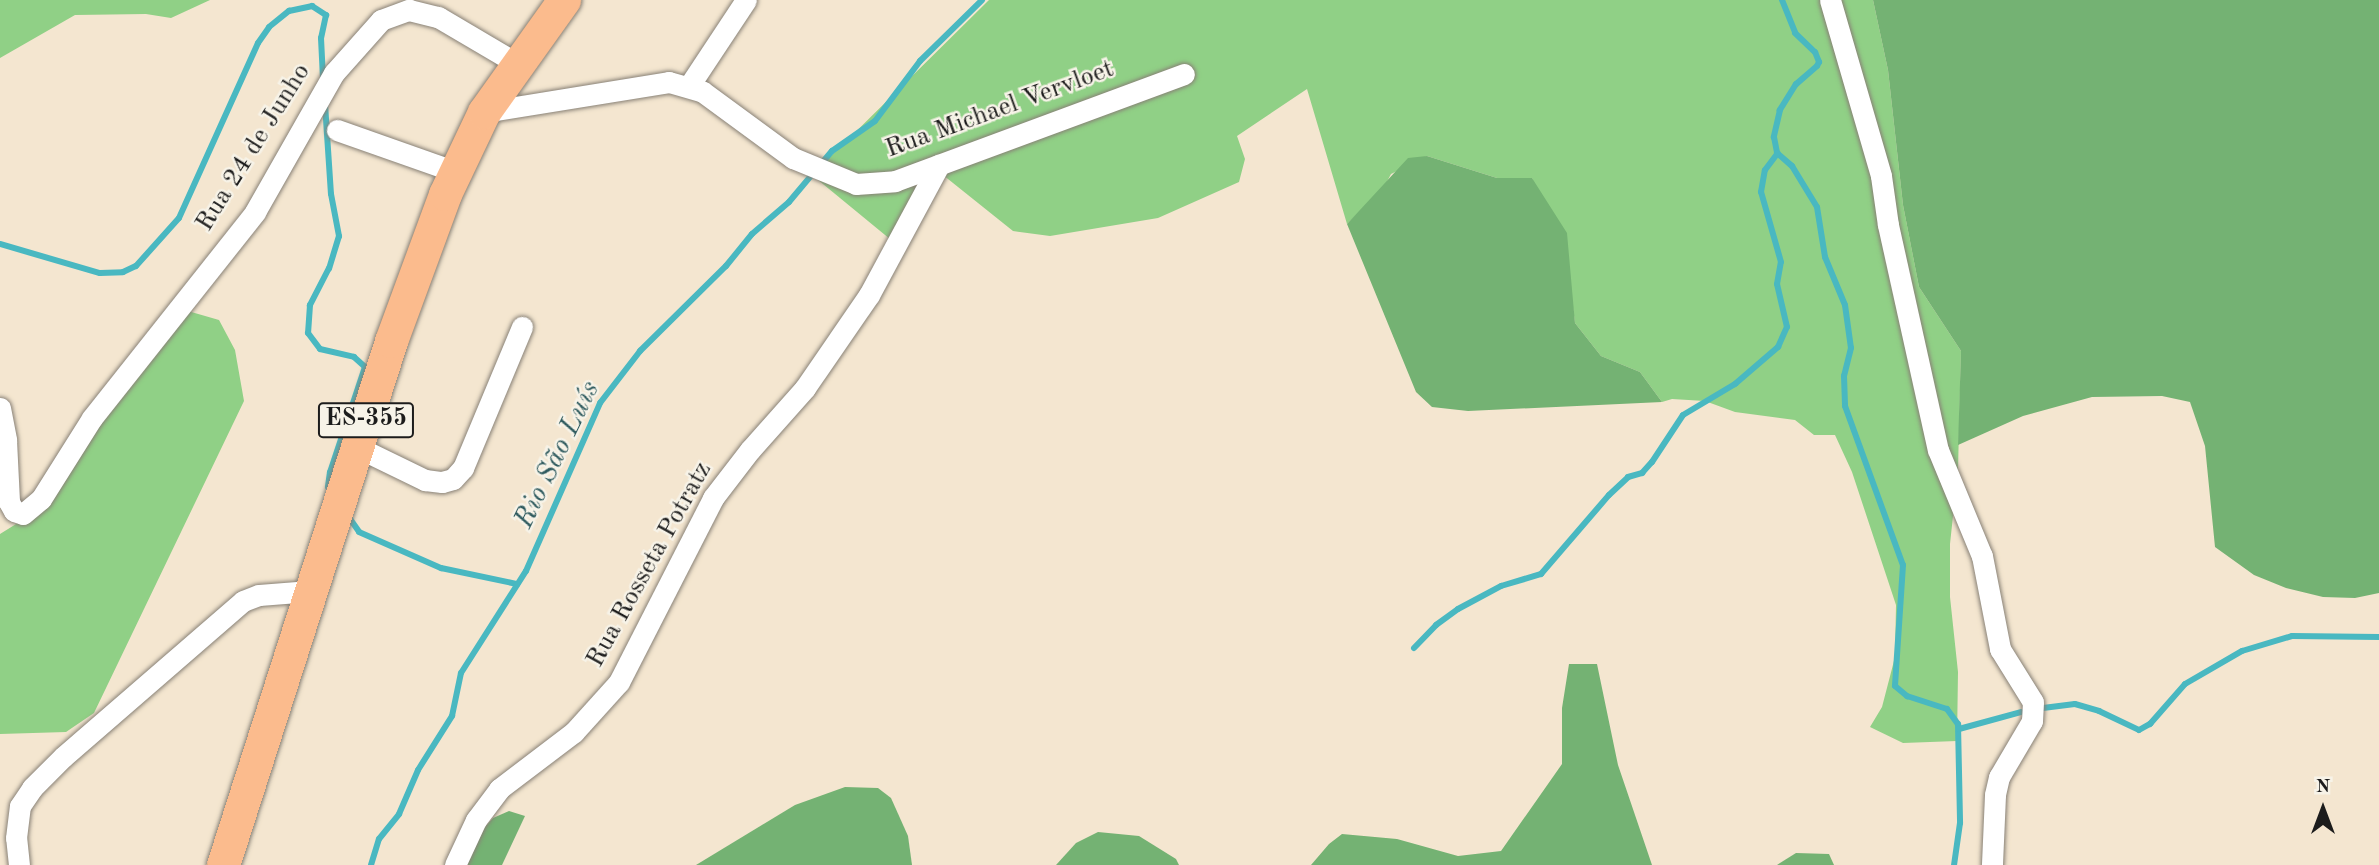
<!DOCTYPE html>
<meta charset="utf-8">
<style>
body{margin:0}
#map{position:relative;width:2379px;height:865px;overflow:hidden;background:#f4e6d0;font-family:"Old Standard TT",serif}
div>[style]{position:absolute}
[style*='--x']{left:calc(var(--x)*1px);top:calc(var(--y)*1px);width:calc(var(--w)*1px);rotate:calc(var(--a)*1deg)}
.green>*{inset:0;background:#90d086}
.forest>*{inset:0;background:#74b273}
.stream>*{height:6px;margin:-3px;padding:0 3px;transform-origin:3px;border-radius:3px;background:#49b8c1}
.roads{filter:drop-shadow(0 0 2px #888176) drop-shadow(0 0 2px #888176)}
.street>*{height:21px;margin:-10.5px;padding:0 10.5px;transform-origin:10.5px;border-radius:10.5px;background:#fff}
.primary>*{height:33px;margin:-16.5px;padding:0 16.5px;transform-origin:16.5px;border-radius:16.5px;background:#fbbb8d}
span{translate:-50% -50%;white-space:nowrap;text-align:center;line-height:1.15;-webkit-text-stroke:5px #f7f3e8;paint-order:stroke}
.shield-label span{padding:2px 5px;background:#f7f3e8;border:2px solid;border-radius:5px;-webkit-text-stroke-width:0}
.shield-label{font-size:24px;color:#1c1c1c;font-weight:700}
.street-label{font-size:26px;color:#1c1c1c}
.water-label{font-size:28px;color:#2e5a5e;font-style:italic}
.north{position:absolute;left:2288px;top:774px;width:70px;height:70px;-webkit-text-stroke:5px #f7f3e8;paint-order:stroke;rotate:0deg;font-size:19px;font-weight:700;line-height:28px;text-align:center;color:#1c1c1c}
.north::after{content:'';display:block;margin:auto;width:24px;height:32px;background:#1c1c1c;clip-path:polygon(50% 0,100% 100%,50% 72%,0 100%)}
</style>
<div id="map">
<div class="green">
<i style="clip-path:polygon(0 0,210px 0,171px 18px,146px 14px,75px 15px,0 58px)"></i>
<i style="clip-path:polygon(989px 0,1873px 0,1888px 70px,1903px 205px,1919px 287px,1961px 351px,1958px 469px,1950px 544px,1950px 597px,1958px 672px,1957px 741px,1903px 743px,1870px 727px,1882px 707px,1895px 657px,1896px 605px,1852px 472px,1835px 435px,1814px 435px,1795px 420px,1735px 412px,1705px 401px,1672px 399px,1662px 402px,1640px 372px,1601px 356px,1575px 323px,1570px 285px,1532px 178px,1497px 178px,1427px 156px,1391px 174px,1383px 189px,1347px 224px,1307px 89px,1237px 136px,1245px 159px,1239px 182px,1158px 218px,1050px 236px,1013px 231px,943px 175px,896px 244px,812px 175px)"></i>
<i style="clip-path:polygon(174px 307px,219px 320px,235px 350px,244px 401px,94px 713px,66px 732px,0 734px,0 534px,37px 511px)"></i>
</div>
<div class="forest">
<i style="clip-path:polygon(1873px 0,2379px 0,2379px 593px,2355px 598px,2323px 597px,2286px 588px,2254px 575px,2215px 547px,2205px 446px,2190px 402px,2162px 396px,2092px 397px,2023px 416px,1958px 445px,1961px 351px,1919px 287px,1903px 205px,1888px 70px)"></i>
<i style="clip-path:polygon(1427px 156px,1497px 178px,1532px 178px,1567px 233px,1575px 323px,1601px 356px,1640px 372px,1662px 402px,1468px 411px,1432px 407px,1416px 392px,1347px 224px,1408px 158px)"></i>
<i style="clip-path:polygon(1569px 664px,1597px 664px,1618px 765px,1652px 865px,1311px 865px,1329px 844px,1342px 834px,1397px 839px,1458px 856px,1501px 851px,1562px 764px,1562px 708px)"></i>
<i style="clip-path:polygon(845px 787px,878px 788px,891px 798px,908px 836px,912px 865px,696px 865px,795px 805px)"></i>
<i style="clip-path:polygon(509px 811px,525px 816px,502px 865px,451px 865px,493px 818px)"></i>
<i style="clip-path:polygon(1098px 832px,1139px 836px,1176px 859px,1179px 865px,1056px 865px,1076px 843px)"></i>
<i style="clip-path:polygon(1796px 853px,1829px 854px,1834px 865px,1777px 865px)"></i>
</div>
<div class="stream">
<i style="--x:1782;--y:0;--w:35;--a:68"></i>
<i style="--x:1795;--y:33;--w:28;--a:44"></i>
<i style="--x:1815;--y:52;--w:11;--a:68"></i>
<i style="--x:1819;--y:62;--w:4;--a:117"></i>
<i style="--x:1817;--y:66;--w:28;--a:139"></i>
<i style="--x:1796;--y:84;--w:31;--a:122"></i>
<i style="--x:1780;--y:110;--w:28;--a:103"></i>
<i style="--x:1774;--y:137;--w:16;--a:79"></i>
<i style="--x:1777;--y:153;--w:20;--a:41"></i>
<i style="--x:1792;--y:166;--w:48;--a:58.6"></i>
<i style="--x:1817;--y:207;--w:51;--a:80.9"></i>
<i style="--x:1825;--y:257;--w:52;--a:67.4"></i>
<i style="--x:1845;--y:305;--w:43;--a:82.1"></i>
<i style="--x:1851;--y:348;--w:29;--a:104"></i>
<i style="--x:1844;--y:376;--w:30;--a:88"></i>
<i style="--x:1845;--y:406;--w:169;--a:70"></i>
<i style="--x:1903;--y:565;--w:121;--a:93.8"></i>
<i style="--x:1895;--y:686;--w:16;--a:40"></i>
<i style="--x:1907;--y:696;--w:42;--a:18"></i>
<i style="--x:1947;--y:709;--w:19;--a:54"></i>
<i style="--x:1958;--y:724;--w:99;--a:88.8"></i>
<i style="--x:1960;--y:823;--w:42;--a:98.1"></i>
<i style="--x:325;--y:104;--w:90;--a:86.2"></i>
<i style="--x:331;--y:194;--w:43;--a:79.2"></i>
<i style="--x:339;--y:236;--w:34;--a:107"></i>
<i style="--x:329;--y:268;--w:42;--a:117.2"></i>
<i style="--x:310;--y:305;--w:28;--a:94"></i>
<i style="--x:308;--y:333;--w:20;--a:53"></i>
<i style="--x:320;--y:349;--w:35;--a:13"></i>
<i style="--x:354;--y:357;--w:15;--a:42"></i>
<i style="--x:365;--y:367;--w:111;--a:108.4"></i>
<i style="--x:330;--y:472;--w:15;--a:98"></i>
<i style="--x:821;--y:164;--w:17;--a:-50"></i>
<i style="--x:832;--y:151;--w:52;--a:-34.9"></i>
<i style="--x:875;--y:121;--w:75;--a:-53.1"></i>
<i style="--x:920;--y:61;--w:87;--a:-44.5"></i>
<i style="--x:0;--y:244;--w:104;--a:16.2"></i>
<i style="--x:100;--y:273;--w:23;--a:-2"></i>
<i style="--x:123;--y:272;--w:14;--a:-25"></i>
<i style="--x:136;--y:266;--w:64;--a:-48.1"></i>
<i style="--x:179;--y:218;--w:192;--a:-65.7"></i>
<i style="--x:258;--y:43;--w:19;--a:-55"></i>
<i style="--x:269;--y:27;--w:26;--a:-39"></i>
<i style="--x:289;--y:11;--w:24;--a:-12"></i>
<i style="--x:312;--y:6;--w:17;--a:33"></i>
<i style="--x:326;--y:15;--w:24;--a:102"></i>
<i style="--x:321;--y:38;--w:41;--a:87.2"></i>
<i style="--x:348;--y:516;--w:19;--a:55"></i>
<i style="--x:359;--y:532;--w:90;--a:23.7"></i>
<i style="--x:441;--y:568;--w:78;--a:11.9"></i>
<i style="--x:1414;--y:648;--w:32;--a:-46"></i>
<i style="--x:1436;--y:625;--w:27;--a:-36"></i>
<i style="--x:1458;--y:609;--w:49;--a:-28.1"></i>
<i style="--x:1501;--y:586;--w:42;--a:-16.7"></i>
<i style="--x:1541;--y:574;--w:104;--a:-49.3"></i>
<i style="--x:1609;--y:495;--w:26;--a:-43"></i>
<i style="--x:1628;--y:477;--w:15;--a:-16"></i>
<i style="--x:1642;--y:473;--w:15;--a:-48"></i>
<i style="--x:1652;--y:462;--w:56;--a:-56.6"></i>
<i style="--x:1683;--y:415;--w:61;--a:-30.8"></i>
<i style="--x:1735;--y:384;--w:57;--a:-40.7"></i>
<i style="--x:1778;--y:347;--w:22;--a:-66"></i>
<i style="--x:1787;--y:327;--w:44;--a:-103.1"></i>
<i style="--x:1777;--y:284;--w:22;--a:-80"></i>
<i style="--x:1781;--y:262;--w:73;--a:-105.9"></i>
<i style="--x:1761;--y:192;--w:22;--a:-80"></i>
<i style="--x:1765;--y:170;--w:21;--a:-53"></i>
<i style="--x:2043;--y:708;--w:32;--a:-7"></i>
<i style="--x:2075;--y:704;--w:25;--a:16"></i>
<i style="--x:2099;--y:711;--w:44;--a:25.4"></i>
<i style="--x:2139;--y:730;--w:13;--a:-29"></i>
<i style="--x:2150;--y:724;--w:53;--a:-48.8"></i>
<i style="--x:2185;--y:684;--w:66;--a:-30.1"></i>
<i style="--x:2242;--y:651;--w:52;--a:-16.7"></i>
<i style="--x:2292;--y:636;--w:87;--a:0.7"></i>
<i style="--x:1959;--y:729;--w:64;--a:-15.3"></i>
<i style="--x:371;--y:865;--w:27;--a:-73"></i>
<i style="--x:379;--y:839;--w:32;--a:-51"></i>
<i style="--x:399;--y:814;--w:48;--a:-66.6"></i>
<i style="--x:418;--y:770;--w:64;--a:-57.8"></i>
<i style="--x:452;--y:716;--w:44;--a:-78.2"></i>
<i style="--x:461;--y:673;--w:121;--a:-57.5"></i>
<i style="--x:526;--y:571;--w:184;--a:-66.2"></i>
<i style="--x:600;--y:403;--w:66;--a:-52.4"></i>
<i style="--x:640;--y:351;--w:121;--a:-44.7"></i>
<i style="--x:726;--y:266;--w:41;--a:-50.9"></i>
<i style="--x:752;--y:234;--w:49;--a:-40.9"></i>
<i style="--x:789;--y:202;--w:39;--a:-50"></i>
</div>
<div class="roads">
<div class="street">
<i style="--x:1830;--y:0;--w:183;--a:73.8"></i>
<i style="--x:1881;--y:176;--w:49;--a:81.9"></i>
<i style="--x:1888;--y:225;--w:230;--a:77.5"></i>
<i style="--x:1938;--y:450;--w:115;--a:67.5"></i>
<i style="--x:1982;--y:556;--w:95;--a:79"></i>
<i style="--x:2000;--y:649;--w:62;--a:58.1"></i>
<i style="--x:2033;--y:702;--w:19;--a:93"></i>
<i style="--x:2032;--y:721;--w:65;--a:120.5"></i>
<i style="--x:1999;--y:777;--w:18;--a:103"></i>
<i style="--x:1995;--y:795;--w:70;--a:92.5"></i>
<i style="--x:689;--y:86;--w:103;--a:-56.5"></i>
<i style="--x:484;--y:112;--w:187;--a:-9.2"></i>
<i style="--x:669;--y:82;--w:35;--a:16"></i>
<i style="--x:703;--y:92;--w:112;--a:36.3"></i>
<i style="--x:793;--y:158;--w:68;--a:22.4"></i>
<i style="--x:856;--y:184;--w:39;--a:-4"></i>
<i style="--x:895;--y:181;--w:308;--a:-20.3"></i>
<i style="--x:337;--y:130;--w:126;--a:19.4"></i>
<i style="--x:0;--y:408;--w:33;--a:79"></i>
<i style="--x:6;--y:440;--w:62;--a:87.2"></i>
<i style="--x:9;--y:502;--w:10;--a:61"></i>
<i style="--x:14;--y:511;--w:9;--a:18"></i>
<i style="--x:23;--y:514;--w:23;--a:-40"></i>
<i style="--x:41;--y:499;--w:96;--a:-57.8"></i>
<i style="--x:92;--y:418;--w:263;--a:-51.6"></i>
<i style="--x:255;--y:212;--w:160;--a:-60.4"></i>
<i style="--x:334;--y:73;--w:71;--a:-48.4"></i>
<i style="--x:381;--y:20;--w:30;--a:-20"></i>
<i style="--x:409;--y:10;--w:30;--a:14"></i>
<i style="--x:438;--y:17;--w:91;--a:30.5"></i>
<i style="--x:357;--y:447;--w:76;--a:25.9"></i>
<i style="--x:425;--y:480;--w:17;--a:7"></i>
<i style="--x:442;--y:482;--w:11;--a:-15"></i>
<i style="--x:453;--y:479;--w:15;--a:-48"></i>
<i style="--x:463;--y:468;--w:153;--a:-67.3"></i>
<i style="--x:19;--y:865;--w:27;--a:-96"></i>
<i style="--x:16;--y:838;--w:32;--a:-83"></i>
<i style="--x:20;--y:806;--w:22;--a:-56"></i>
<i style="--x:32;--y:788;--w:44;--a:-45"></i>
<i style="--x:63;--y:757;--w:238;--a:-40.9"></i>
<i style="--x:243;--y:601;--w:17;--a:-21"></i>
<i style="--x:259;--y:595;--w:51;--a:-4.5"></i>
<i style="--x:455;--y:865;--w:50;--a:-65"></i>
<i style="--x:476;--y:820;--w:39;--a:-53"></i>
<i style="--x:499;--y:789;--w:94;--a:-37.2"></i>
<i style="--x:574;--y:732;--w:67;--a:-48"></i>
<i style="--x:619;--y:682;--w:207;--a:-62.9"></i>
<i style="--x:713;--y:498;--w:61;--a:-52.4"></i>
<i style="--x:750;--y:450;--w:83;--a:-48.4"></i>
<i style="--x:805;--y:388;--w:113;--a:-55.5"></i>
<i style="--x:869;--y:295;--w:148;--a:-61.7"></i>
</div>
<div class="primary">
<i style="--x:223;--y:865;--w:550;--a:-72.22"></i>
<i style="--x:391;--y:341;--w:157;--a:-69.8"></i>
<i style="--x:445;--y:194;--w:91;--a:-64.6"></i>
<i style="--x:484;--y:112;--w:138;--a:-54.5"></i>
</div>
</div>
<div class="shield-label">
<span style="left:366px;top:420px">ES-355</span>
</div>
<div class="street-label">
<span style="left:1000px;top:110px;rotate:-20deg">Rua Michael Vervloet</span>
<span style="left:254px;top:148px;rotate:-58deg">Rua 24 de Junho</span>
<span style="left:650px;top:565px;rotate:-61deg">Rua Rosseta Potratz</span>
</div>
<div class="water-label">
<span style="left:558px;top:455px;rotate:-64deg">Rio São Luís</span>
</div>
<div class="north">N</div>
</div>
